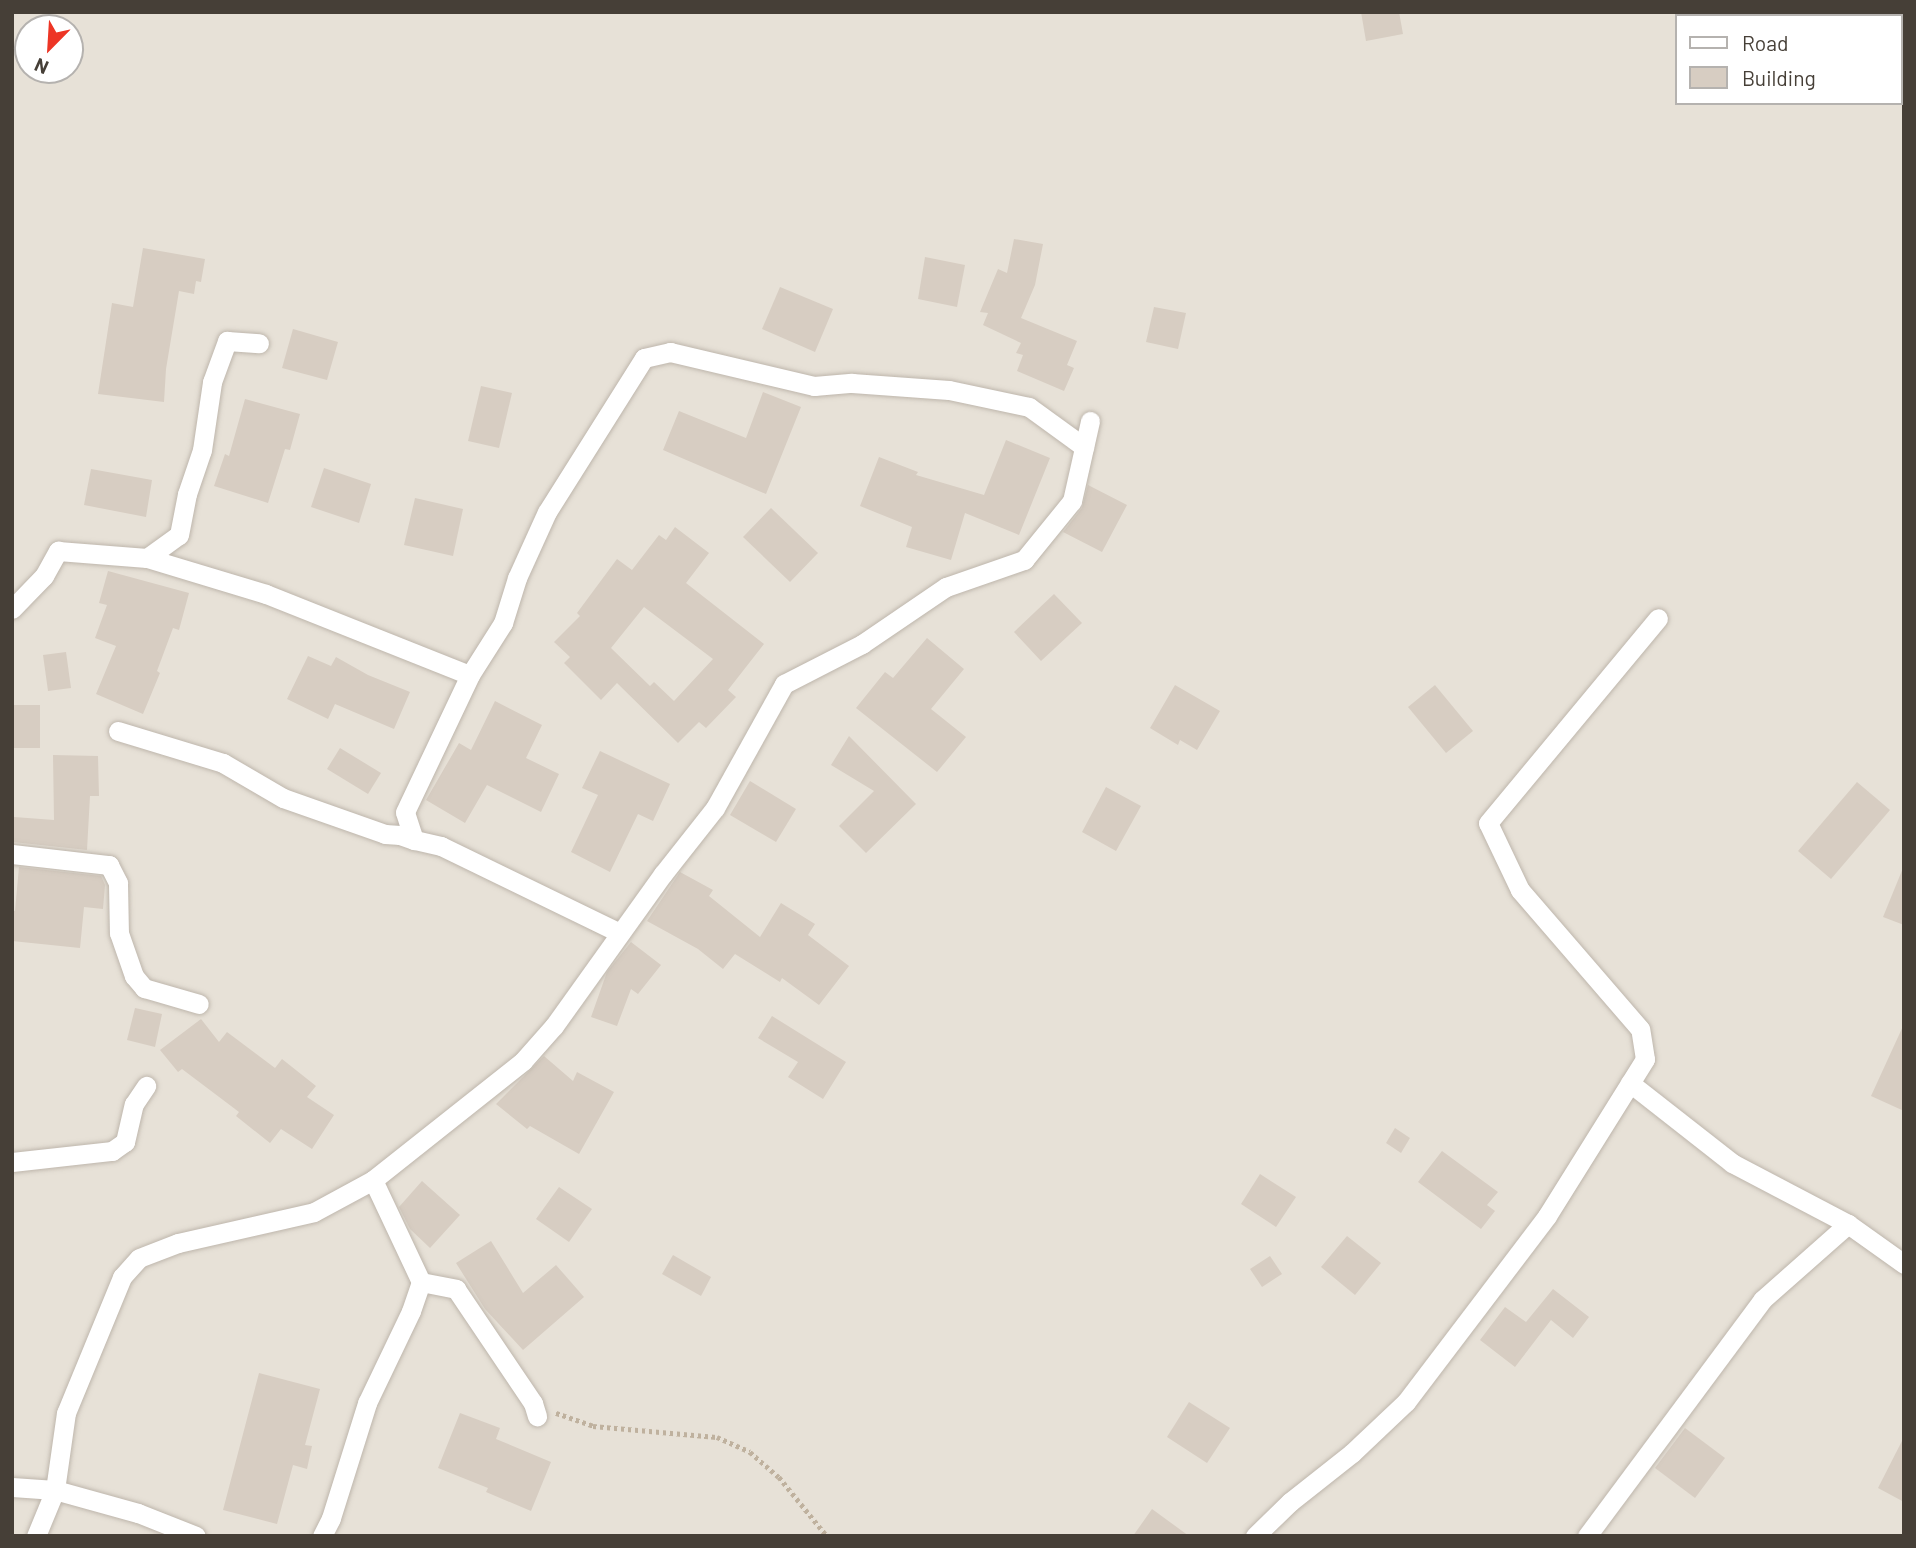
<!DOCTYPE html>
<style>
body{margin:0}
#map{position:relative;width:1916px;height:1548px;overflow:hidden;background:#f3efe9;font-family:Barlow,sans-serif}
div>[style]{position:absolute}
[style*='--x']{left:calc(var(--x)*1px);top:calc(var(--y)*1px);width:calc(var(--w)*1px);rotate:calc(var(--a)*1deg)}
.residential>*{inset:0;background:#e7e1d7}
.building>*{inset:0;background:#d7cdc2}
.path>*{height:4.5px;margin-top:-2.25px;transform-origin:0;background:repeating-linear-gradient(90deg,#bfb19e 0 3.5px,transparent 0 7px)}
.roads{filter:drop-shadow(0 0 2px #beb6ac) drop-shadow(0 0 2px #beb6ac)}
.minor>*{height:19px;margin:-9.5px;padding:0 9.5px;transform-origin:9.5px;border-radius:9.5px;background:#fff}
span{translate:-50% -50%;white-space:nowrap;text-align:center;line-height:1.15;-webkit-text-stroke:5px #fff;paint-order:stroke}
.frame{position:absolute;inset:0;border:14px solid #463f37;pointer-events:none}
.legend{position:absolute;left:1675px;top:14px;width:228px;height:91px;box-sizing:border-box;background:#fff;border:2px solid #b5b2af;margin:0;padding:9px 12px;list-style:none;font-size:21px;color:#463f37}
.legend li{display:flex;align-items:center;gap:14px;height:35px}
.legend b{width:35px;border:2px solid #b5b2af}
.north{position:absolute;left:14px;top:14px;width:70px;height:70px;box-sizing:border-box;background:#fff;border:2px solid #b5b2af;border-radius:50%;rotate:204deg;font-size:19px;font-weight:700;line-height:28px;text-align:center;color:#463f37}
.north::after{content:'';display:block;margin:auto;width:24px;height:32px;background:#ed3525;clip-path:polygon(50% 0,100% 100%,50% 72%,0 100%)}
</style>
<div id="map">
<div class="residential">
<i style="clip-path:polygon(evenodd,12px 12px,1904px 12px,1904px 1536px,12px 1536px,12px 12px,1676px 16px,1900px 16px,1900px 103px,1676px 103px,1676px 16px,12px 12px,28px 28px,70px 28px,70px 70px,28px 70px,28px 28px)"></i>
</div>
<div class="building">
<i style="clip-path:polygon(1361px 12px,1399px 12px,1403px 34px,1366px 41px)"></i>
<i style="clip-path:polygon(1014px 239px,1043px 244px,1035px 285px,1021px 318px,1077px 341px,1067px 365px,1074px 368px,1064px 391px,1017px 371px,1023px 355px,1016px 353px,1021px 343px,983px 325px,988px 313px,980px 312px,998px 269px,1007px 273px)"></i>
<i style="clip-path:polygon(143px 248px,205px 259px,201px 282px,196px 281px,194px 294px,179px 291px,166px 369px,164px 402px,98px 394px,112px 303px,133px 307px)"></i>
<i style="clip-path:polygon(925px 257px,965px 265px,957px 307px,918px 299px)"></i>
<i style="clip-path:polygon(780px 287px,833px 309px,815px 352px,762px 329px)"></i>
<i style="clip-path:polygon(1154px 307px,1186px 313px,1178px 349px,1146px 342px)"></i>
<i style="clip-path:polygon(293px 329px,338px 342px,327px 380px,282px 368px)"></i>
<i style="clip-path:polygon(481px 386px,512px 393px,499px 448px,468px 441px)"></i>
<i style="clip-path:polygon(763px 392px,801px 407px,766px 494px,663px 450px,679px 411px,746px 438px)"></i>
<i style="clip-path:polygon(245px 399px,300px 414px,290px 450px,285px 449px,268px 503px,214px 486px,225px 454px,229px 456px)"></i>
<i style="clip-path:polygon(1006px 440px,1050px 458px,1019px 535px,965px 513px,951px 560px,906px 547px,912px 527px,860px 506px,879px 457px,918px 472px,916px 475px,984px 495px)"></i>
<i style="clip-path:polygon(324px 468px,371px 484px,359px 523px,311px 507px)"></i>
<i style="clip-path:polygon(91px 469px,152px 480px,146px 517px,84px 505px)"></i>
<i style="clip-path:polygon(1088px 485px,1127px 505px,1102px 552px,1063px 532px,1082px 508px)"></i>
<i style="clip-path:polygon(415px 498px,463px 509px,453px 556px,404px 545px)"></i>
<i style="clip-path:polygon(771px 508px,818px 553px,790px 582px,743px 537px)"></i>
<i style="clip-path:polygon(evenodd,675px 527px,709px 553px,686px 583px,764px 644px,728px 690px,736px 697px,706px 728px,699px 722px,678px 743px,617px 683px,601px 700px,564px 663px,570px 657px,554px 642px,580px 616px,577px 613px,617px 559px,632px 570px,659px 535px,666px 540px,675px 527px,644px 607px,713px 659px,674px 701px,654px 682px,650px 686px,611px 648px,644px 607px)"></i>
<i style="clip-path:polygon(108px 571px,189px 593px,179px 630px,173px 628px,157px 671px,160px 673px,143px 714px,96px 694px,116px 646px,95px 638px,107px 605px,99px 603px)"></i>
<i style="clip-path:polygon(1054px 594px,1082px 623px,1041px 661px,1014px 632px)"></i>
<i style="clip-path:polygon(927px 638px,964px 669px,931px 709px,966px 737px,937px 772px,856px 708px,885px 672px,893px 678px)"></i>
<i style="clip-path:polygon(66px 652px,71px 688px,48px 691px,43px 655px)"></i>
<i style="clip-path:polygon(308px 656px,331px 666px,336px 657px,368px 675px,410px 692px,394px 729px,335px 704px,328px 719px,287px 699px)"></i>
<i style="clip-path:polygon(1175px 685px,1220px 711px,1197px 750px,1180px 740px,1178px 745px,1150px 728px)"></i>
<i style="clip-path:polygon(1435px 685px,1473px 731px,1446px 753px,1408px 707px)"></i>
<i style="clip-path:polygon(495px 701px,542px 725px,526px 758px,559px 774px,541px 812px,487px 785px,465px 823px,426px 800px,459px 743px,471px 750px)"></i>
<i style="clip-path:polygon(12px 705px,40px 705px,40px 748px,12px 748px)"></i>
<i style="clip-path:polygon(849px 736px,916px 804px,866px 853px,839px 826px,874px 791px,831px 765px)"></i>
<i style="clip-path:polygon(340px 748px,381px 773px,368px 794px,327px 769px)"></i>
<i style="clip-path:polygon(600px 751px,670px 784px,653px 821px,638px 814px,610px 872px,571px 852px,598px 795px,582px 788px)"></i>
<i style="clip-path:polygon(53px 755px,98px 756px,99px 796px,90px 796px,87px 850px,13px 842px,14px 817px,54px 820px)"></i>
<i style="clip-path:polygon(750px 781px,796px 809px,776px 842px,730px 815px)"></i>
<i style="clip-path:polygon(1857px 782px,1890px 810px,1831px 879px,1798px 851px)"></i>
<i style="clip-path:polygon(1106px 787px,1141px 806px,1116px 851px,1082px 832px)"></i>
<i style="clip-path:polygon(19px 867px,101px 876px,105px 885px,103px 909px,84px 907px,80px 948px,12px 941px,12px 910px,15px 911px)"></i>
<i style="clip-path:polygon(1903px 868px,1904px 868px,1904px 925px,1883px 917px)"></i>
<i style="clip-path:polygon(680px 872px,713px 890px,709px 896px,760px 937px,781px 903px,815px 924px,808px 935px,849px 966px,819px 1005px,782px 978px,780px 982px,735px 954px,723px 969px,698px 949px,647px 921px)"></i>
<i style="clip-path:polygon(631px 942px,661px 965px,638px 994px,631px 989px,617px 1026px,591px 1017px,607px 972px)"></i>
<i style="clip-path:polygon(135px 1008px,162px 1014px,155px 1047px,127px 1040px)"></i>
<i style="clip-path:polygon(772px 1016px,846px 1062px,823px 1099px,788px 1077px,798px 1062px,758px 1038px)"></i>
<i style="clip-path:polygon(201px 1019px,219px 1042px,227px 1032px,275px 1068px,282px 1059px,316px 1086px,307px 1097px,334px 1115px,312px 1149px,281px 1129px,270px 1143px,236px 1116px,239px 1112px,182px 1069px,178px 1072px,160px 1050px)"></i>
<i style="clip-path:polygon(1904px 1024px,1904px 1111px,1871px 1096px)"></i>
<i style="clip-path:polygon(544px 1056px,573px 1081px,577px 1072px,614px 1092px,579px 1154px,530px 1126px,527px 1129px,496px 1104px)"></i>
<i style="clip-path:polygon(1395px 1128px,1410px 1138px,1401px 1153px,1386px 1143px)"></i>
<i style="clip-path:polygon(1442px 1151px,1498px 1192px,1487px 1205px,1495px 1211px,1481px 1229px,1418px 1182px)"></i>
<i style="clip-path:polygon(1260px 1174px,1296px 1197px,1276px 1227px,1241px 1204px)"></i>
<i style="clip-path:polygon(422px 1181px,460px 1215px,430px 1248px,410px 1229px,399px 1207px)"></i>
<i style="clip-path:polygon(559px 1187px,592px 1209px,569px 1242px,536px 1219px)"></i>
<i style="clip-path:polygon(1347px 1236px,1381px 1263px,1355px 1295px,1321px 1267px)"></i>
<i style="clip-path:polygon(491px 1241px,523px 1293px,556px 1265px,584px 1297px,523px 1350px,485px 1309px,456px 1263px)"></i>
<i style="clip-path:polygon(673px 1255px,711px 1277px,701px 1296px,662px 1274px)"></i>
<i style="clip-path:polygon(1270px 1256px,1282px 1274px,1262px 1287px,1250px 1269px)"></i>
<i style="clip-path:polygon(1553px 1289px,1589px 1317px,1573px 1338px,1551px 1320px,1515px 1367px,1480px 1340px,1505px 1307px,1526px 1322px)"></i>
<i style="clip-path:polygon(259px 1373px,320px 1389px,305px 1445px,312px 1446px,307px 1469px,293px 1465px,277px 1524px,223px 1510px)"></i>
<i style="clip-path:polygon(1189px 1402px,1230px 1428px,1207px 1463px,1167px 1437px)"></i>
<i style="clip-path:polygon(460px 1413px,500px 1428px,496px 1439px,551px 1462px,531px 1511px,486px 1492px,488px 1488px,438px 1468px)"></i>
<i style="clip-path:polygon(1685px 1428px,1725px 1458px,1695px 1498px,1655px 1468px)"></i>
<i style="clip-path:polygon(1904px 1437px,1904px 1502px,1878px 1488px)"></i>
<i style="clip-path:polygon(1152px 1509px,1189px 1536px,1133px 1536px)"></i>
</div>
<div class="path">
<i style="--x:556;--y:1413;--w:39;--a:19"></i>
<i style="--x:593;--y:1426;--w:124;--a:5.1"></i>
<i style="--x:717;--y:1437;--w:36;--a:24"></i>
<i style="--x:750;--y:1452;--w:38;--a:41"></i>
<i style="--x:779;--y:1477;--w:76;--a:50.9"></i>
</div>
<div class="roads">
<div class="minor">
<i style="--x:147;--y:558;--w:39;--a:-36"></i>
<i style="--x:179;--y:535;--w:42;--a:-79"></i>
<i style="--x:187;--y:494;--w:46;--a:-71.2"></i>
<i style="--x:202;--y:450;--w:69;--a:-81.6"></i>
<i style="--x:212;--y:382;--w:44;--a:-69.9"></i>
<i style="--x:227;--y:341;--w:32;--a:4"></i>
<i style="--x:12;--y:609;--w:46;--a:-45.9"></i>
<i style="--x:44;--y:576;--w:29;--a:-61"></i>
<i style="--x:58;--y:551;--w:89;--a:4.5"></i>
<i style="--x:147;--y:558;--w:124;--a:16.8"></i>
<i style="--x:266;--y:594;--w:219;--a:21.7"></i>
<i style="--x:118;--y:731;--w:110;--a:16.9"></i>
<i style="--x:223;--y:763;--w:69;--a:30.3"></i>
<i style="--x:283;--y:798;--w:108;--a:19.4"></i>
<i style="--x:385;--y:834;--w:15;--a:4"></i>
<i style="--x:400;--y:835;--w:15;--a:20"></i>
<i style="--x:12;--y:854;--w:98;--a:6.5"></i>
<i style="--x:109;--y:865;--w:20;--a:63"></i>
<i style="--x:118;--y:883;--w:50;--a:88.9"></i>
<i style="--x:119;--y:933;--w:46;--a:70.8"></i>
<i style="--x:134;--y:976;--w:16;--a:50"></i>
<i style="--x:144;--y:988;--w:57;--a:16.2"></i>
<i style="--x:620;--y:933;--w:199;--a:-154.1"></i>
<i style="--x:441;--y:846;--w:28;--a:-167"></i>
<i style="--x:414;--y:840;--w:29;--a:-108"></i>
<i style="--x:405;--y:812;--w:152;--a:-64.6"></i>
<i style="--x:470;--y:675;--w:62;--a:-57.6"></i>
<i style="--x:503;--y:623;--w:47;--a:-72.7"></i>
<i style="--x:517;--y:578;--w:72;--a:-65.6"></i>
<i style="--x:547;--y:512;--w:182;--a:-57.8"></i>
<i style="--x:644;--y:358;--w:27;--a:-13"></i>
<i style="--x:670;--y:352;--w:148;--a:13.3"></i>
<i style="--x:814;--y:386;--w:38;--a:-5"></i>
<i style="--x:852;--y:383;--w:97;--a:4.1"></i>
<i style="--x:949;--y:390;--w:82;--a:12"></i>
<i style="--x:1029;--y:407;--w:68;--a:36"></i>
<i style="--x:1630;--y:1083;--w:130;--a:38.1"></i>
<i style="--x:1732;--y:1163;--w:131;--a:27.7"></i>
<i style="--x:12;--y:1162;--w:101;--a:-6.3"></i>
<i style="--x:112;--y:1151;--w:16;--a:-35"></i>
<i style="--x:125;--y:1142;--w:39;--a:-77"></i>
<i style="--x:134;--y:1104;--w:22;--a:-56"></i>
<i style="--x:373;--y:1180;--w:113;--a:64.8"></i>
<i style="--x:421;--y:1282;--w:36;--a:11"></i>
<i style="--x:456;--y:1289;--w:138;--a:56"></i>
<i style="--x:533;--y:1403;--w:14;--a:73"></i>
<i style="--x:12;--y:1487;--w:43;--a:4"></i>
<i style="--x:55;--y:1490;--w:86;--a:15.5"></i>
<i style="--x:138;--y:1513;--w:62;--a:21.6"></i>
<i style="--x:36;--y:1536;--w:50;--a:-67.6"></i>
<i style="--x:55;--y:1490;--w:78;--a:-81.9"></i>
<i style="--x:66;--y:1413;--w:147;--a:-67.6"></i>
<i style="--x:122;--y:1277;--w:25;--a:-48"></i>
<i style="--x:139;--y:1258;--w:42;--a:-21"></i>
<i style="--x:178;--y:1243;--w:139;--a:-12.8"></i>
<i style="--x:314;--y:1212;--w:67;--a:-28.5"></i>
<i style="--x:373;--y:1180;--w:191;--a:-38.4"></i>
<i style="--x:523;--y:1061;--w:47;--a:-48.5"></i>
<i style="--x:554;--y:1026;--w:187;--a:-54.4"></i>
<i style="--x:663;--y:874;--w:84;--a:-51.8"></i>
<i style="--x:715;--y:808;--w:142;--a:-60.9"></i>
<i style="--x:784;--y:684;--w:88;--a:-27.1"></i>
<i style="--x:862;--y:644;--w:102;--a:-34.2"></i>
<i style="--x:946;--y:587;--w:83;--a:-19.1"></i>
<i style="--x:1024;--y:560;--w:76;--a:-50.9"></i>
<i style="--x:1072;--y:501;--w:82;--a:-77.3"></i>
<i style="--x:322;--y:1536;--w:20;--a:-63"></i>
<i style="--x:331;--y:1518;--w:121;--a:-72.6"></i>
<i style="--x:367;--y:1403;--w:102;--a:-64.4"></i>
<i style="--x:411;--y:1311;--w:31;--a:-71"></i>
<i style="--x:1255;--y:1536;--w:49;--a:-44.2"></i>
<i style="--x:1290;--y:1502;--w:79;--a:-38.3"></i>
<i style="--x:1352;--y:1453;--w:74;--a:-43.4"></i>
<i style="--x:1406;--y:1402;--w:233;--a:-52.8"></i>
<i style="--x:1547;--y:1216;--w:185;--a:-58"></i>
<i style="--x:1645;--y:1059;--w:30;--a:-99"></i>
<i style="--x:1640;--y:1029;--w:184;--a:-130.8"></i>
<i style="--x:1520;--y:890;--w:74;--a:-115.5"></i>
<i style="--x:1488;--y:823;--w:266;--a:-50.3"></i>
<i style="--x:1587;--y:1536;--w:294;--a:-53.4"></i>
<i style="--x:1762;--y:1300;--w:115;--a:-41.5"></i>
<i style="--x:1848;--y:1224;--w:69;--a:35.5"></i>
</div>
</div>
<div class="frame"></div>
<ul class="legend">
<li><b style="height:9px;background:#fff"></b>Road</li>
<li><b style="height:19px;background:#d7cdc2"></b>Building</li>
</ul>
<div class="north">N</div>
</div>
